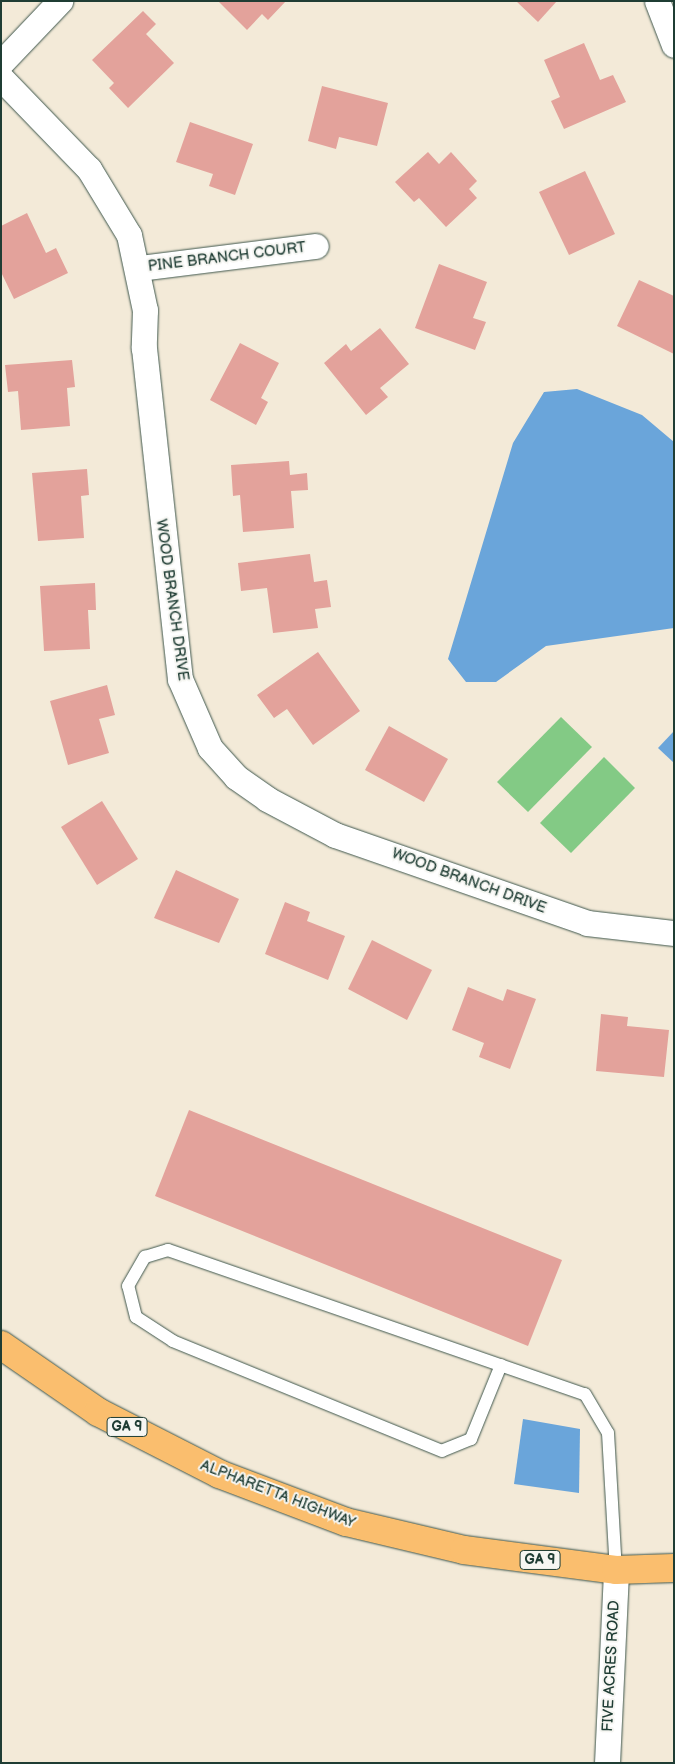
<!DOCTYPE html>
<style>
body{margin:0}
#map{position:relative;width:675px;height:1764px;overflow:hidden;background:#f3ead8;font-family:"Balsamiq Sans",sans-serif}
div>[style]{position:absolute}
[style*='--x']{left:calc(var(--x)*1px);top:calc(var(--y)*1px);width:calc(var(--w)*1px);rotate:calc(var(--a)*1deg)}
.green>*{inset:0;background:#83ca85}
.water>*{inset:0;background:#6aa5da}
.building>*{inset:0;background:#e3a29b}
.roads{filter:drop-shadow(0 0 1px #3f574d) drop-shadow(0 0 1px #3f574d)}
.lane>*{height:12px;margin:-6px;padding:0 6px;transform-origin:6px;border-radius:6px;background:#fff}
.street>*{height:25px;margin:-12.5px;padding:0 12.5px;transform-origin:12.5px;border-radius:12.5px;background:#fff}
.primary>*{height:28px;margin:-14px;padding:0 14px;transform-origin:14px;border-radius:14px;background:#fabe6e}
span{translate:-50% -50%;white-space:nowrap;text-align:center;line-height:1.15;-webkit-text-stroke:4px #f6f6f2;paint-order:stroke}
.shield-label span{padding:1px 4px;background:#f6f6f2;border:1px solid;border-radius:4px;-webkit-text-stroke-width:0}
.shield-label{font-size:14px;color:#1f3d34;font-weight:700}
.street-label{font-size:15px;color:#1f3d34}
.frame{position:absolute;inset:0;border:2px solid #1f3d34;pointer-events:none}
</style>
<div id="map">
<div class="green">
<i style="clip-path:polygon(561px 717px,592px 747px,528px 812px,497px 782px)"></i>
<i style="clip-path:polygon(604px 757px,635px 788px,571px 853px,540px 823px)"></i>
</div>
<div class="water">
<i style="clip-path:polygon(577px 389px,642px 415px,674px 442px,674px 628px,546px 646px,496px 682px,466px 682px,448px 659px,513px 443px,544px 392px)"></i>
<i style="clip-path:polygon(674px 731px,674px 763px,658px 748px)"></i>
<i style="clip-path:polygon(523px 1419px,580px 1429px,579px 1493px,514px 1484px)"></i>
</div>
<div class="building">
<i style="clip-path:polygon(218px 1px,286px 1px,268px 20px,262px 14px,247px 30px)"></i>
<i style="clip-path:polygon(516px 1px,557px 1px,538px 22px)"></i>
<i style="clip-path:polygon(143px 11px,156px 24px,146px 34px,174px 63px,128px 108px,109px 88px,114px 83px,92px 60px)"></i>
<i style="clip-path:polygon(584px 43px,600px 80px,613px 75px,626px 102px,564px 129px,551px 101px,560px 97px,544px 60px)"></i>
<i style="clip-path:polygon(322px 86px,388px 103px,377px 146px,339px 137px,336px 149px,308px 141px)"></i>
<i style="clip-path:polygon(190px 122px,253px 144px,235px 195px,209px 186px,213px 174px,176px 162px)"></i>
<i style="clip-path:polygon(428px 152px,439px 164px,451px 152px,477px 181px,469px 189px,477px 198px,446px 227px,419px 198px,414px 202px,395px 182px)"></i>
<i style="clip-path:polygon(585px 171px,615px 234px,569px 255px,539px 192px)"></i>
<i style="clip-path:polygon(27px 213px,46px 253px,56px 248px,68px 273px,14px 299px,1px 272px,1px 226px)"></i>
<i style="clip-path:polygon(439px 264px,487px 282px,473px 318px,486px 322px,475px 350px,415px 328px)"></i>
<i style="clip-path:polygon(639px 280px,674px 296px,674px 354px,617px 326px)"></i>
<i style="clip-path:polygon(380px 328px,409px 364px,380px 388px,388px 397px,366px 415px,324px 363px,346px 344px,351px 351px)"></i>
<i style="clip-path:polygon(240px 343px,279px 363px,261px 398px,268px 402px,256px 425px,210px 400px)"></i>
<i style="clip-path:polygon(72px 360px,75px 387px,67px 388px,70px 426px,21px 430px,18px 391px,8px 392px,5px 365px)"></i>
<i style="clip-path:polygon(289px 461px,290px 475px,307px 473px,308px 490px,291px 491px,294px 528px,243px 532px,240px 495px,233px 496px,231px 465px)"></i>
<i style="clip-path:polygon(87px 469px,89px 495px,81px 496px,84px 538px,38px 541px,32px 473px)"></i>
<i style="clip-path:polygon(310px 554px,314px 582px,327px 580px,331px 607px,315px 609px,318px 628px,273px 633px,267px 588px,241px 591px,238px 563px)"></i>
<i style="clip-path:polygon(95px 583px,96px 610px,88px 610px,90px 649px,44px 651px,40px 586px)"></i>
<i style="clip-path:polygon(318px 652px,360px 711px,313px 745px,287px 709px,274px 718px,257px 695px)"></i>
<i style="clip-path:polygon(107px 685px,115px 715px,99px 719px,109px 753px,68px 765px,50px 701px)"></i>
<i style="clip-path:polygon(389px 726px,448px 759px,424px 802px,365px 770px)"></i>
<i style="clip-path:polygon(102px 801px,138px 859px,97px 885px,61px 827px)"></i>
<i style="clip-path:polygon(176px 870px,239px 899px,219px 943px,154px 918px)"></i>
<i style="clip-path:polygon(285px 902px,310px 912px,307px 921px,345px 936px,328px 980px,265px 954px)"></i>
<i style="clip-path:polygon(372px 940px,432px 970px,407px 1020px,348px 989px)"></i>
<i style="clip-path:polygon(468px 987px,503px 1001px,507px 989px,536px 999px,510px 1069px,479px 1057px,484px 1043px,452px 1030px)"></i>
<i style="clip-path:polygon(601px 1014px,628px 1017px,627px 1026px,669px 1030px,664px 1077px,596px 1071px)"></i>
<i style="clip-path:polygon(189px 1110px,562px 1260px,528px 1346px,155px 1196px)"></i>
</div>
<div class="roads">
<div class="lane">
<i style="--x:501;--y:1365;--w:80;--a:112.1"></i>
<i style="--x:471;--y:1439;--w:31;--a:158"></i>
<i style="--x:442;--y:1451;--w:291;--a:-157.8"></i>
<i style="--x:173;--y:1341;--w:44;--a:-147"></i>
<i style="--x:136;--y:1317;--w:32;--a:-104"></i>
<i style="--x:128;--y:1286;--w:34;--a:-60"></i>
<i style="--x:145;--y:1257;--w:24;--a:-17"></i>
<i style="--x:168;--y:1250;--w:441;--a:19.1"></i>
<i style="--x:585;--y:1394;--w:45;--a:59.5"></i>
<i style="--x:608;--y:1433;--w:137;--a:86.7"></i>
</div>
<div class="street">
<i style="--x:657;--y:1;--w:47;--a:68.9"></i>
<i style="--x:1;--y:63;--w:86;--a:-46.4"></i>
<i style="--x:1;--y:78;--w:127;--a:46"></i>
<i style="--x:89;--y:169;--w:77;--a:58.8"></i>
<i style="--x:129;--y:235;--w:77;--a:78"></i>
<i style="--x:145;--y:310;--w:38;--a:92"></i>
<i style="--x:144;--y:348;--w:333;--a:83.8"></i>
<i style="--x:180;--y:679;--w:75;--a:66.5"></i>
<i style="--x:210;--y:748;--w:39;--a:48"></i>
<i style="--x:236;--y:777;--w:38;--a:35"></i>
<i style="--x:267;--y:799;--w:77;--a:27.9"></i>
<i style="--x:335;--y:835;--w:267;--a:19.2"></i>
<i style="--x:587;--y:923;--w:88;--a:6.6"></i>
<i style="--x:139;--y:268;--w:178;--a:-7.1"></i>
<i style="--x:607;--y:1763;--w:193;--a:-87.3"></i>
</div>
<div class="primary">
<i style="--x:1;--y:1345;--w:118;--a:34.6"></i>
<i style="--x:98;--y:1412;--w:136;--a:27.1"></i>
<i style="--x:219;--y:1474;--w:136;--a:20.7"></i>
<i style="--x:346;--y:1522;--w:121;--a:13.3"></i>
<i style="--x:464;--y:1550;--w:153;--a:7.5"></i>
<i style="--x:616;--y:1570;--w:58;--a:-2"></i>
</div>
</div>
<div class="shield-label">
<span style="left:127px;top:1427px">GA 9</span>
<span style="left:540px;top:1560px">GA 9</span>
</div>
<div class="street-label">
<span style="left:227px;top:257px;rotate:-7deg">PINE BRANCH COURT</span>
<span style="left:172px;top:600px;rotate:82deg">WOOD BRANCH DRIVE</span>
<span style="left:469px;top:881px;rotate:20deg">WOOD BRANCH DRIVE</span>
<span style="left:278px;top:1494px;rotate:21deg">ALPHARETTA HIGHWAY</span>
<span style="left:611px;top:1666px;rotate:-87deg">FIVE ACRES ROAD</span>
</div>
<div class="frame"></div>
</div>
